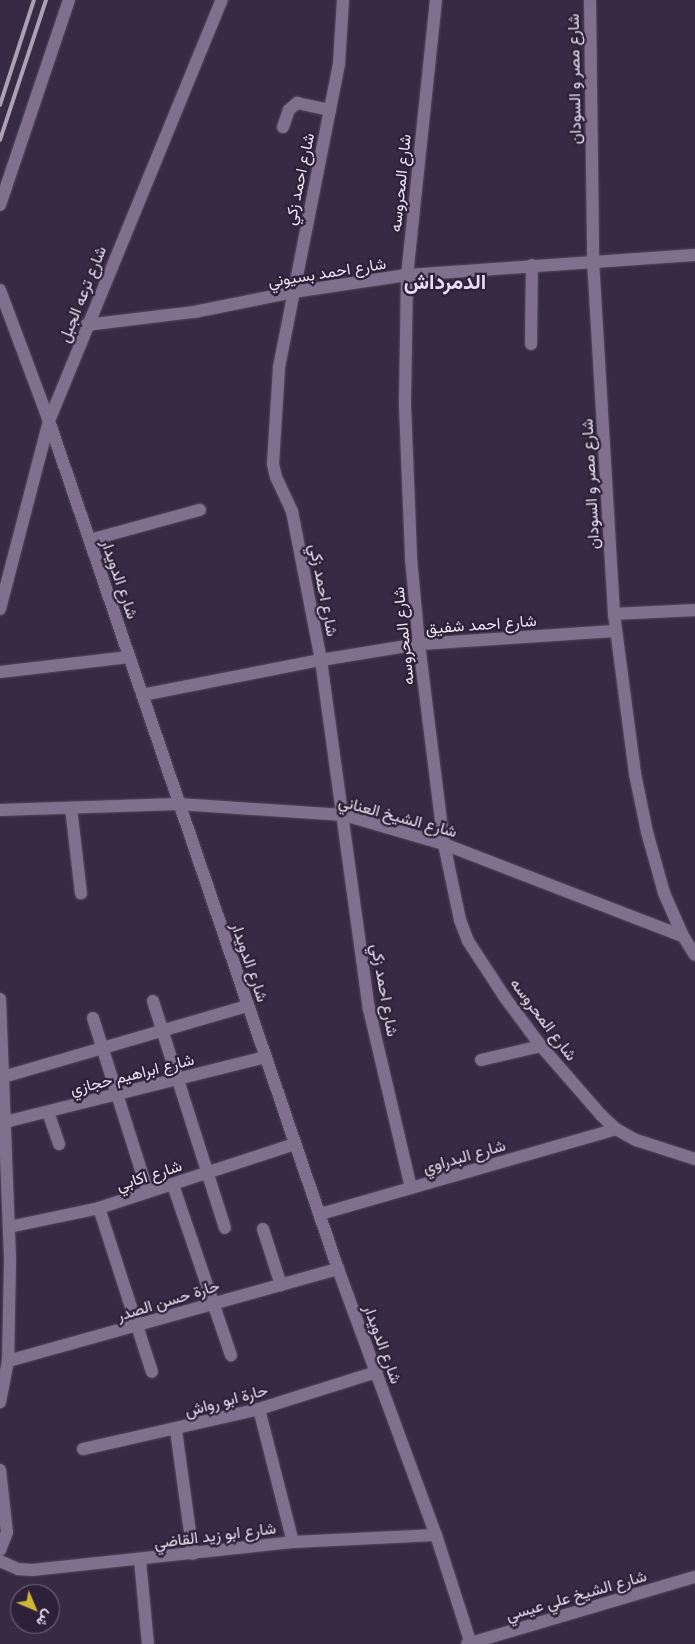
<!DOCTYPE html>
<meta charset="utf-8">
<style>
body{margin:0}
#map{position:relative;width:695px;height:1644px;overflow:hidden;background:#382a44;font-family:"Golos Text",Vazirmatn,sans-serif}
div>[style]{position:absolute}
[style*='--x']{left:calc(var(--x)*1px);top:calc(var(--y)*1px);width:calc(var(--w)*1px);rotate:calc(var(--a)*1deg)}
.roads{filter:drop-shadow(0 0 1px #55485e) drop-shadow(0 0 1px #55485e)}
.minor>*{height:12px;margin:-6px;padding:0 6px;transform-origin:6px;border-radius:6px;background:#80708e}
.tertiary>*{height:12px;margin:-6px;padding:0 6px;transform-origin:6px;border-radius:6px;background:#80708e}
.secondary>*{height:12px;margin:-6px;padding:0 6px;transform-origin:6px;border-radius:6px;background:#80708e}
.rail>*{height:4px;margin:-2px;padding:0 2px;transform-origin:2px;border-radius:2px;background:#aba0b4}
span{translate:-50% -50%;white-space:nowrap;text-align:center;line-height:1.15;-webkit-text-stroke:4.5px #2e2039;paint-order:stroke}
.street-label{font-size:16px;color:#ebe2f3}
.district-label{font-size:21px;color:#ebd9fa;font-weight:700}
.north{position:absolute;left:10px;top:1584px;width:50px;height:50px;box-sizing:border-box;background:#2e2039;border:1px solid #7a6e83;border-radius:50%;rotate:135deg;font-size:14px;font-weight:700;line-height:20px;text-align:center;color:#ebe2f3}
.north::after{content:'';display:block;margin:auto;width:18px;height:22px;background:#ceb837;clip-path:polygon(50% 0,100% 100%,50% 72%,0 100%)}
</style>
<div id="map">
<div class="roads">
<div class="minor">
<i style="--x:343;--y:0;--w:64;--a:93.6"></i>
<i style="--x:339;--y:64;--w:310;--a:101.2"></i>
<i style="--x:279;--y:368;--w:96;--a:93.6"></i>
<i style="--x:273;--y:464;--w:13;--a:77"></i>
<i style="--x:276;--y:477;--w:38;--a:65"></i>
<i style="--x:292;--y:511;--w:152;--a:79"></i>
<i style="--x:321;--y:660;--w:352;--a:82.2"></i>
<i style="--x:369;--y:1009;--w:184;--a:76.8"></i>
<i style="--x:436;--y:0;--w:277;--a:96"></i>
<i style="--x:407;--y:275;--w:131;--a:90.9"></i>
<i style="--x:405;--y:406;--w:152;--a:87.7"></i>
<i style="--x:411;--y:558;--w:86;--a:84.7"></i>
<i style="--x:419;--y:644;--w:202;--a:82.9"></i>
<i style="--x:444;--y:844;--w:78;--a:78.1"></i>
<i style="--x:460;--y:920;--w:22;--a:69"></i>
<i style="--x:468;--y:941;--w:69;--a:56.8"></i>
<i style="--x:506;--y:999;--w:59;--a:53.3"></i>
<i style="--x:541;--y:1046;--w:91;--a:49"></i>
<i style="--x:601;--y:1115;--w:21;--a:43"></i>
<i style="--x:616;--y:1129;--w:23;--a:29"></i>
<i style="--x:636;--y:1140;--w:62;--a:17.9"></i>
<i style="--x:283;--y:127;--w:18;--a:-71"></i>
<i style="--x:289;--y:110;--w:11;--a:-41"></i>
<i style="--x:297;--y:103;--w:34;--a:12"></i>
<i style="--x:531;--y:344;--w:79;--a:-89.3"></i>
<i style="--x:90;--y:540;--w:114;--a:-15.3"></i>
<i style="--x:0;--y:609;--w:194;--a:-75.4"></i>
<i style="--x:614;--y:614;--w:81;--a:-2.8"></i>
<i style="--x:0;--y:672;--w:130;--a:-6.6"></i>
<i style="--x:142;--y:695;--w:182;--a:-11.1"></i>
<i style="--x:321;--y:660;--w:99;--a:-9.3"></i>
<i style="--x:419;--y:644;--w:197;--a:-3.8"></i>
<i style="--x:71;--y:808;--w:86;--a:83.3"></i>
<i style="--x:0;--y:999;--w:261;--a:87.8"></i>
<i style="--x:10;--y:1260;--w:101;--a:91.1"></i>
<i style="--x:8;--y:1361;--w:42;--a:101"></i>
<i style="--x:153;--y:1001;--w:238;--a:72.4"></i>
<i style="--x:93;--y:1018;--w:182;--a:72.5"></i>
<i style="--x:481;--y:1060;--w:62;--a:-13.1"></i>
<i style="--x:3;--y:1077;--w:255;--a:-16.2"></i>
<i style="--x:48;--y:1112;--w:34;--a:71"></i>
<i style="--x:5;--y:1122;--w:269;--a:-14"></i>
<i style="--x:173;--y:1185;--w:180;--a:71.2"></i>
<i style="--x:99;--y:1208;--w:172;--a:72.1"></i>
<i style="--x:320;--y:1214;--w:308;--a:-16"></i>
<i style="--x:9;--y:1227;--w:92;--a:-11.9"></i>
<i style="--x:99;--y:1208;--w:206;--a:-18.1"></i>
<i style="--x:263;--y:1229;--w:59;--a:72.2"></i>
<i style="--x:8;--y:1361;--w:343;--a:-15.6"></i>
<i style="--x:259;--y:1409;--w:137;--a:75.7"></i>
<i style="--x:176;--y:1430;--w:125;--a:82.2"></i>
<i style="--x:83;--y:1449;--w:180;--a:-12.8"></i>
<i style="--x:259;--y:1409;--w:123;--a:-17.5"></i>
<i style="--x:0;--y:1470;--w:62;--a:83.6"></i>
<i style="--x:7;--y:1532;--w:19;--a:111"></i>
<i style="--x:140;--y:1560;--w:84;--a:84.6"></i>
<i style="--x:0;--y:1561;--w:20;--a:24"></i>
<i style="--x:18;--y:1569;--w:14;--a:4"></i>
<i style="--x:32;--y:1570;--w:262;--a:-6.1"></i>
<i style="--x:293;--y:1542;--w:143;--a:-2.8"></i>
</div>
<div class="tertiary">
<i style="--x:86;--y:325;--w:109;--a:-6.9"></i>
<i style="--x:194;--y:312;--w:101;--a:-11.4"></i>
<i style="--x:293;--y:292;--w:115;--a:-8.5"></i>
<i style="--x:407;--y:275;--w:289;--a:-4"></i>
<i style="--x:0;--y:810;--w:178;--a:-1.9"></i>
<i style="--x:178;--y:804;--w:166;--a:3.8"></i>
<i style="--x:344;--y:815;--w:104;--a:16.2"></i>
<i style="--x:444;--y:844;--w:256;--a:21.1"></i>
<i style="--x:467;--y:1644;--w:238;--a:-16.4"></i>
</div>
<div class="secondary">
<i style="--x:590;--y:0;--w:260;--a:89.3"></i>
<i style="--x:593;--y:260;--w:355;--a:86.6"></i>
<i style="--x:614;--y:614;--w:161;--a:82.5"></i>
<i style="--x:635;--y:774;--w:59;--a:78.3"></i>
<i style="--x:647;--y:832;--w:63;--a:74.4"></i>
<i style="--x:664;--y:893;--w:47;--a:66.2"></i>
<i style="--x:683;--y:936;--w:22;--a:58"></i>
<i style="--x:0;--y:205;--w:216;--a:-71.4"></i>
<i style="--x:0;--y:290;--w:140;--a:69.5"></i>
<i style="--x:49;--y:421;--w:896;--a:71.18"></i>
<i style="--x:338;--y:1269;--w:283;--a:69.8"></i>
<i style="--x:436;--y:1535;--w:114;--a:72.2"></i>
<i style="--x:49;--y:421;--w:455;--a:-67.7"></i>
</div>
</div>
<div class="rail">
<i style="--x:0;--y:105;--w:110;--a:-72.1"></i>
<i style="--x:0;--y:140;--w:147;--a:-71.8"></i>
</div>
<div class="street-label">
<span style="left:574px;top:79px;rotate:-91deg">شارع مصر و السودان</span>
<span style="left:299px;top:179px;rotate:-78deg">شارع احمد زكي</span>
<span style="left:400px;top:183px;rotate:-84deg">شارع المحروسه</span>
<span style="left:327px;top:272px;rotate:-9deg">شارع احمد بسيوني</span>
<span style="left:82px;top:294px;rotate:-68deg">شارع ترعه الجبل</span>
<span style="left:590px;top:484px;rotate:-93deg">شارع مصر و السودان</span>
<span style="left:120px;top:579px;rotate:71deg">شارع الدويدار</span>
<span style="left:324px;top:590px;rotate:79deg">شارع احمد زكي</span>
<span style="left:481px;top:624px;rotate:-4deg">شارع احمد شفيق</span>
<span style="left:403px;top:636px;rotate:-96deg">شارع المحروسه</span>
<span style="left:398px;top:816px;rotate:15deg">شارع الشيخ العناني</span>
<span style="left:250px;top:962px;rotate:71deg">شارع الدويدار</span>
<span style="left:385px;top:990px;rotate:80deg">شارع احمد زكي</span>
<span style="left:544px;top:1019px;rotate:53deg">شارع المحروسه</span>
<span style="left:132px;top:1074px;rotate:-14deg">شارع ابراهيم حجازي</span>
<span style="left:464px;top:1156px;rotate:-16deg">شارع البدراوي</span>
<span style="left:149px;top:1175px;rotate:-18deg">شارع اكابي</span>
<span style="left:168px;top:1300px;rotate:-17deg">حارة حسن الصدر</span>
<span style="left:383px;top:1344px;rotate:70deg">شارع الدويدار</span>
<span style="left:226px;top:1400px;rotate:-15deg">حارة ابو رواش</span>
<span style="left:215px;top:1535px;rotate:-7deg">شارع ابو زيد القاضي</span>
<span style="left:576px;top:1595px;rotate:-16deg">شارع الشيخ علي عيسي</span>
</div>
<div class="district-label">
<span style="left:445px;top:281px">الدمرداش</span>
</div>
<div class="north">ش</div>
</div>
